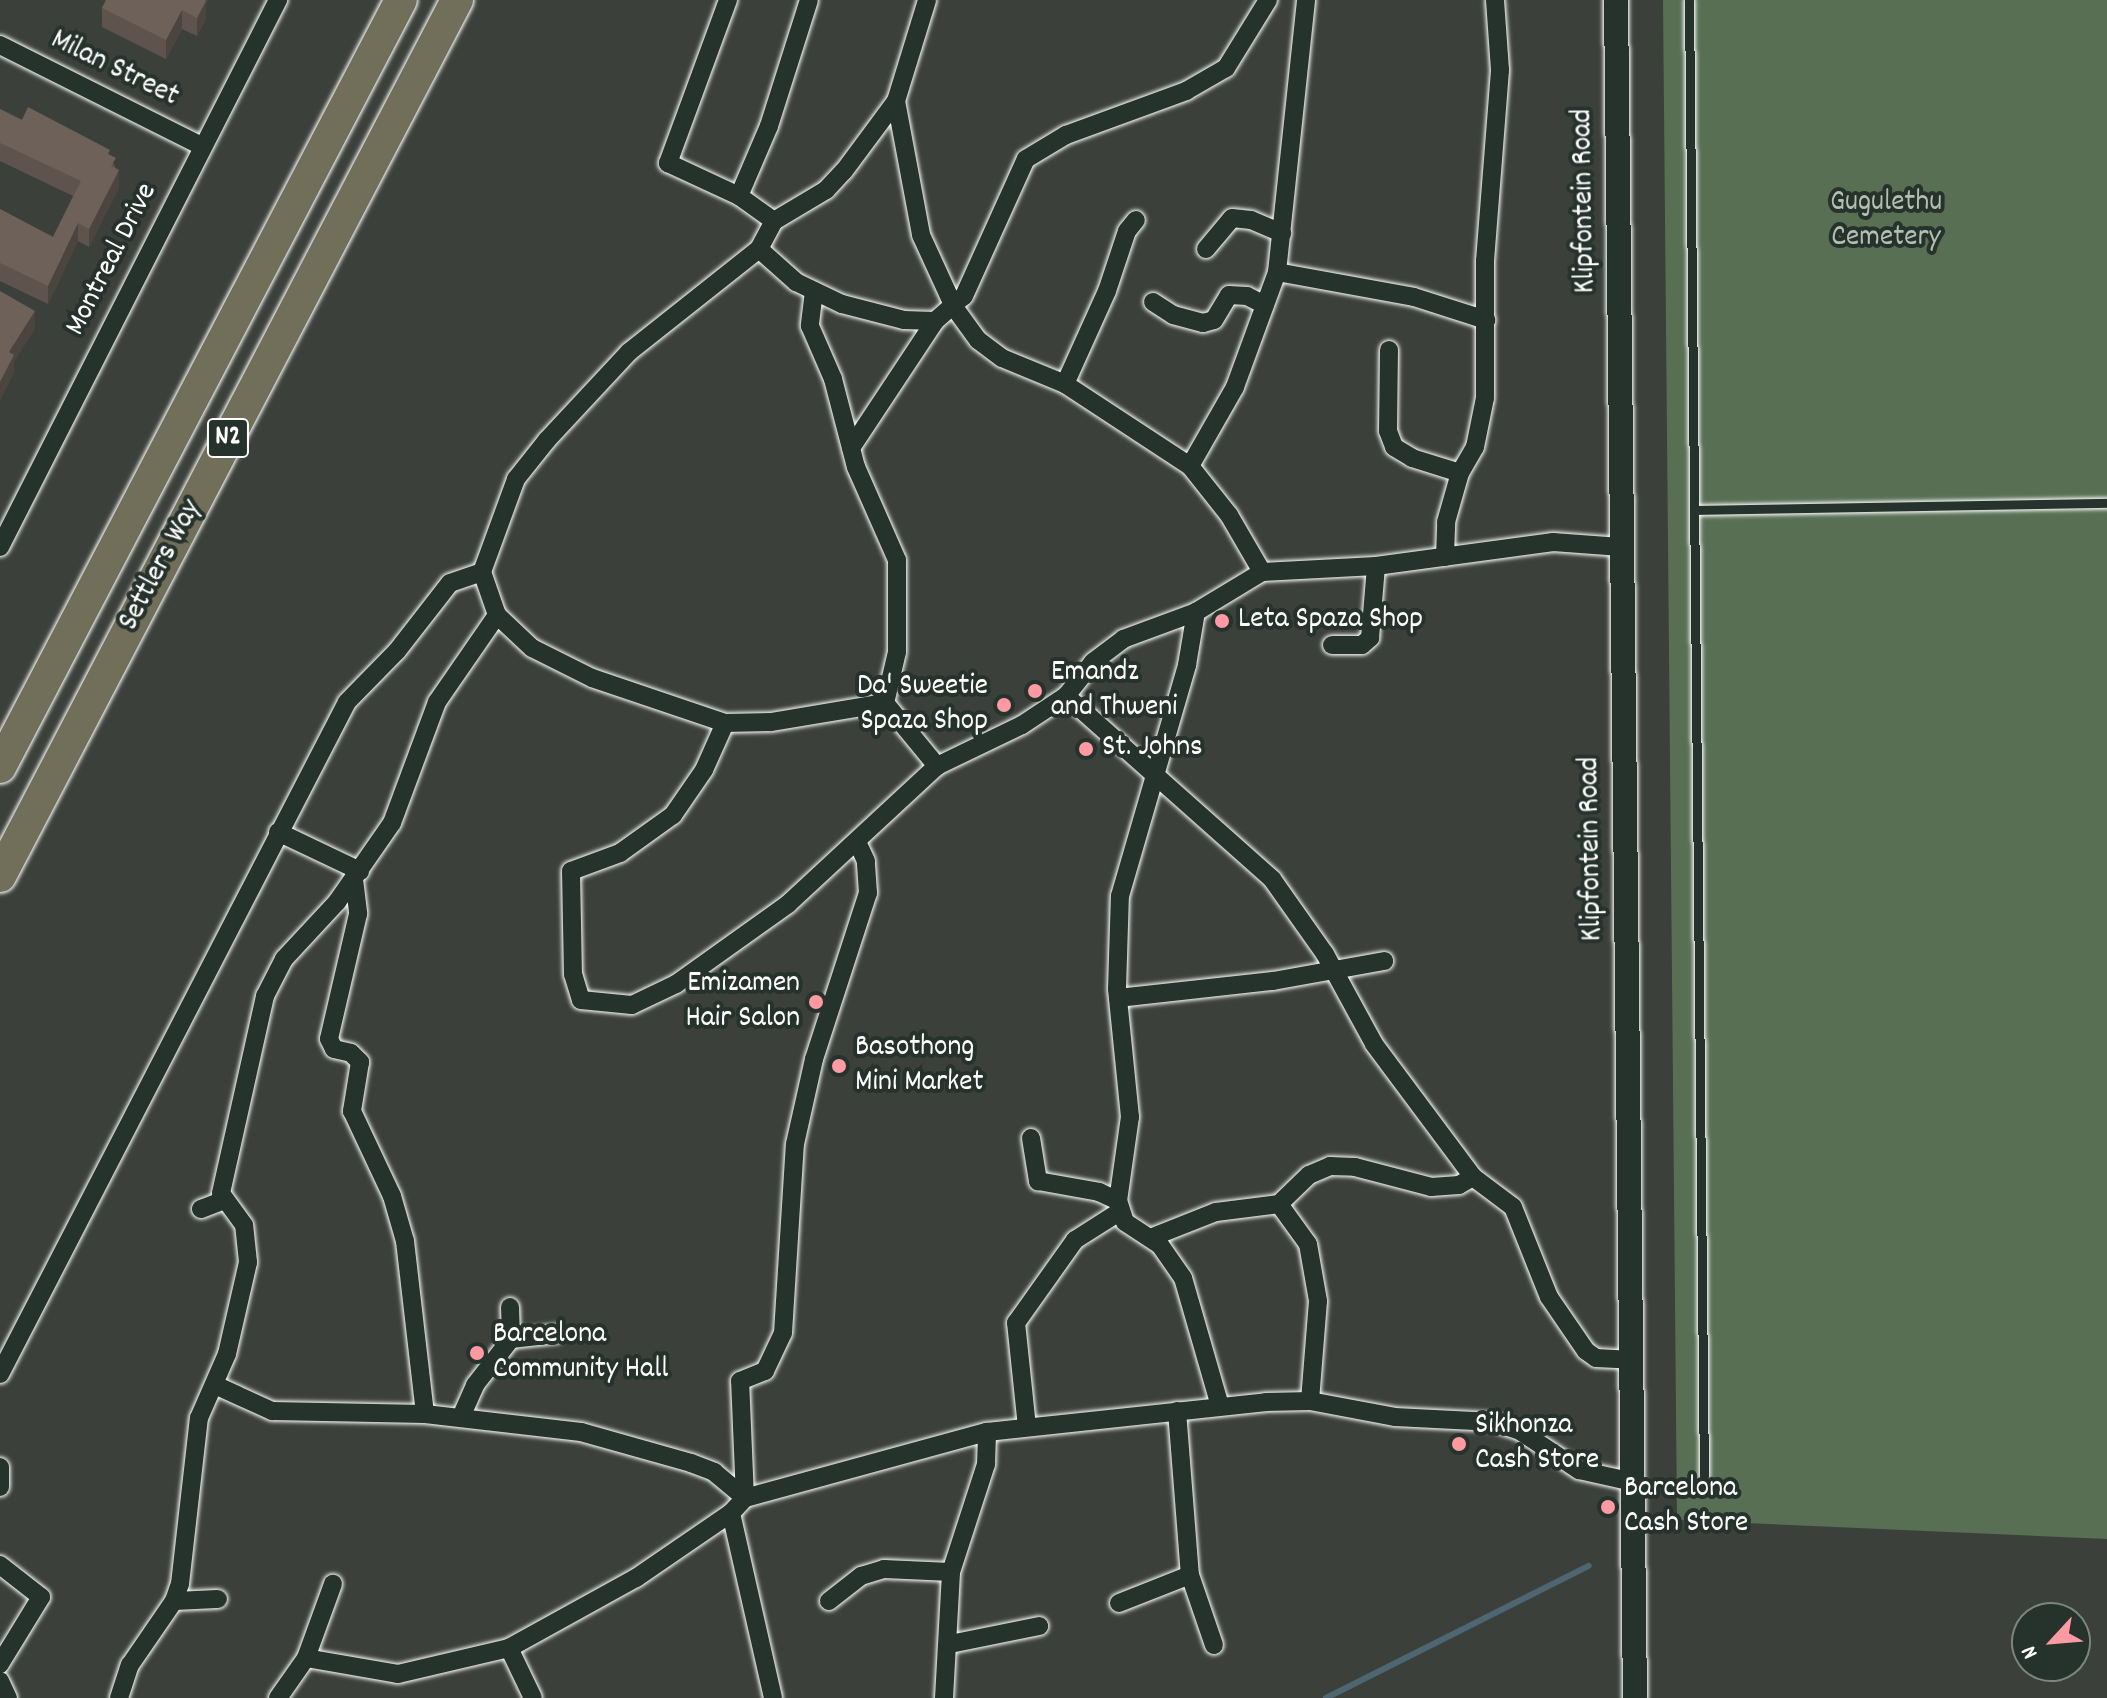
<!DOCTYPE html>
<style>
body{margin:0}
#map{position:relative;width:2107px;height:1698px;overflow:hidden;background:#3b413a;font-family:Dekko,sans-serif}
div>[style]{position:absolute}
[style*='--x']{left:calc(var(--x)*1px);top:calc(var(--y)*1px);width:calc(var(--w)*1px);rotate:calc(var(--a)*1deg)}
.green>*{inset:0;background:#586f54}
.stream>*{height:6px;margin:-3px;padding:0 3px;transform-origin:3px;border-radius:3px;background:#4e6672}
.roads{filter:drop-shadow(0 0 2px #fff) drop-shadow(0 0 2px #fff)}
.service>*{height:9px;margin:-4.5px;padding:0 4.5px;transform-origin:4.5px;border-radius:4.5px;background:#26332d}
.minor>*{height:18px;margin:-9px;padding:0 9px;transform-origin:9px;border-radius:9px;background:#26332d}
.secondary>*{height:24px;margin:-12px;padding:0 12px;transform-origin:12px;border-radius:12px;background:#26332d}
.motorway>*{height:32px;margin:-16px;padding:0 16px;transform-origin:16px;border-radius:16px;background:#716e59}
.wall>*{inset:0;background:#5e534d}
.shaded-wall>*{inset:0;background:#4c443e}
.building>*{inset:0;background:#6d6159}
.dots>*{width:22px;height:22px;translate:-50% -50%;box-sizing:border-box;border:4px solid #26332d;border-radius:50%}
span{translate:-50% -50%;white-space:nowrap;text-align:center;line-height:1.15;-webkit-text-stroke:8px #26332d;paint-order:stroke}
.shield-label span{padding:2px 6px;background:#26332d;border:2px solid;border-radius:6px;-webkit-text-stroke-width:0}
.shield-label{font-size:28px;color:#fff;font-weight:700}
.street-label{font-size:30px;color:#fff}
.park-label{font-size:30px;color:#b4beb2}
.poi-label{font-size:30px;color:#fff}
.left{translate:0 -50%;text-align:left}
.right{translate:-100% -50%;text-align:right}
.north{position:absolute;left:2011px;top:1602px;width:80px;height:80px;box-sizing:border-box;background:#26332d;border:2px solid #7d8581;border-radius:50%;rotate:244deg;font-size:22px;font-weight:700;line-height:32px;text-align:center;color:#fff}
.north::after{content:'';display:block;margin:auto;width:28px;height:36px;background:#ff9aa2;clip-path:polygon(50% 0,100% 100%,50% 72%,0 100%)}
</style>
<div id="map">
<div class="green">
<i style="clip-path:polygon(1663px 0,2107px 0,2107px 1539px,1677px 1520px)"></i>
</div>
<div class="stream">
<i style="--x:1326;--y:1698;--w:294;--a:-26.7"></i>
</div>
<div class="roads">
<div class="service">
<i style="--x:1689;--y:0;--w:1476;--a:89.42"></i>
<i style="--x:1697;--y:510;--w:410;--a:-1"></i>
</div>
<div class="minor">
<i style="--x:728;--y:0;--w:174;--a:110.2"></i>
<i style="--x:668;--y:163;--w:78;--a:24.9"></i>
<i style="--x:739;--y:196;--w:43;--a:35.5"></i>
<i style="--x:0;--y:45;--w:226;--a:26.6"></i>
<i style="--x:896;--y:101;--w:136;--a:79.4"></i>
<i style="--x:921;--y:235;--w:79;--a:65.4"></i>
<i style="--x:954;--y:307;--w:41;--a:54"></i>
<i style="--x:978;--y:340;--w:30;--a:37"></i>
<i style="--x:1002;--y:358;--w:68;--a:22.4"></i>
<i style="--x:1065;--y:384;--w:149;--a:33.3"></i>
<i style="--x:1190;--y:466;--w:63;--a:51.5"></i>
<i style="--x:1229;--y:515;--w:66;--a:59.9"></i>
<i style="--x:739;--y:196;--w:76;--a:-66.8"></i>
<i style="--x:769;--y:126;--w:132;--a:-72.4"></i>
<i style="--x:759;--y:249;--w:50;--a:41.7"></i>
<i style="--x:796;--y:282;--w:51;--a:25.6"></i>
<i style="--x:842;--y:304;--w:64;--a:14.5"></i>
<i style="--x:904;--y:320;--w:31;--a:2"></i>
<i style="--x:1206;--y:249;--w:40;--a:-50"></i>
<i style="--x:1232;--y:218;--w:19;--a:6"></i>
<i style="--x:1251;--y:220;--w:34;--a:23"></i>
<i style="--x:1277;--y:272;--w:139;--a:10.3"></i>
<i style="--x:1414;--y:297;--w:76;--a:17.7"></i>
<i style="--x:814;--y:291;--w:35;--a:97"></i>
<i style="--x:810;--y:326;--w:58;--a:66.5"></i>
<i style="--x:833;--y:379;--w:91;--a:75.4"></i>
<i style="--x:856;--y:467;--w:102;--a:66.2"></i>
<i style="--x:897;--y:560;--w:92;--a:90"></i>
<i style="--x:897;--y:652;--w:52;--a:103.2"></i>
<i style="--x:1153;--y:302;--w:24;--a:33"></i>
<i style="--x:1173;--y:315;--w:31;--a:15"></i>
<i style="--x:1203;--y:323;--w:11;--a:-15"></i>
<i style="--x:1214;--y:320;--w:29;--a:-59"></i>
<i style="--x:1229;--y:295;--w:18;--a:3"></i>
<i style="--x:1247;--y:296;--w:20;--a:27"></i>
<i style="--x:1389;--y:350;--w:81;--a:90.7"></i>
<i style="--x:1388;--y:431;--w:17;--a:69"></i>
<i style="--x:1394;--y:447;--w:21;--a:31"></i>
<i style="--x:1412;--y:458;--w:50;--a:17.4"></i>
<i style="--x:1065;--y:384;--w:102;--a:-65.7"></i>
<i style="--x:1107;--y:291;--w:63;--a:-71.6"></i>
<i style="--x:1127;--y:231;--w:14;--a:-51"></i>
<i style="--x:851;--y:448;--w:152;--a:-56.5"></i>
<i style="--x:935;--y:321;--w:38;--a:-41"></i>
<i style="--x:964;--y:296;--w:150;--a:-65.7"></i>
<i style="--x:1026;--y:159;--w:47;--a:-31"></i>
<i style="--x:1066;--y:135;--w:128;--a:-20.1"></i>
<i style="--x:1186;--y:91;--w:46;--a:-29.9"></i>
<i style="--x:1226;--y:68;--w:80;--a:-58.3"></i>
<i style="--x:1190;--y:466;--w:91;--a:-60.3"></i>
<i style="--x:1235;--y:387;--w:122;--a:-69.9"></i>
<i style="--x:1277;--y:272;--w:274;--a:-83.9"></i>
<i style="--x:0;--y:547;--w:614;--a:-63.06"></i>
<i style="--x:1445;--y:557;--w:35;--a:-88"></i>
<i style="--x:1446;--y:522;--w:51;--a:-74.1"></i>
<i style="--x:1460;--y:473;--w:30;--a:-60"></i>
<i style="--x:1475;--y:447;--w:50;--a:-78.5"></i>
<i style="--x:1485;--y:398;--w:137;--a:-90"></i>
<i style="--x:1485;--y:261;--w:192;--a:-85.5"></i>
<i style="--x:1500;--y:70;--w:70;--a:-94.1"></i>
<i style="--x:1332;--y:645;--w:30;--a:0"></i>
<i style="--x:1362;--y:645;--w:11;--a:-41"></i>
<i style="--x:1370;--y:638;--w:72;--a:-85.2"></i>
<i style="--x:1066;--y:696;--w:276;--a:41.6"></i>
<i style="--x:1272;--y:879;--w:92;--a:54.8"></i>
<i style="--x:1325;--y:954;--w:102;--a:61.4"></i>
<i style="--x:1374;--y:1044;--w:166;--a:53.3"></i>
<i style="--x:885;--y:703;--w:116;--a:170.5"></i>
<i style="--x:771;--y:722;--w:46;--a:178.8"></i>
<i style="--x:725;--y:723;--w:140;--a:-161.3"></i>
<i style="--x:592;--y:678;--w:67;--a:-153.4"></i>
<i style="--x:532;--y:648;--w:48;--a:-136.7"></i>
<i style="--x:497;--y:615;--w:46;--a:-109.2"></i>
<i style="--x:482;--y:572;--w:99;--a:-69.9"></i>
<i style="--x:516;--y:479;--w:50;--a:-51.5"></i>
<i style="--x:547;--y:440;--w:120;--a:-47"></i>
<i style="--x:629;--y:352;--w:166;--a:-38.4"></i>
<i style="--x:759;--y:249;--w:32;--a:-62"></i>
<i style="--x:774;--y:221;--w:61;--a:-30.8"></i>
<i style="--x:826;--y:190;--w:26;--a:-47"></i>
<i style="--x:844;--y:171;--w:87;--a:-53.4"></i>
<i style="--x:896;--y:101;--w:106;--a:-72.9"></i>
<i style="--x:885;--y:703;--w:82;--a:50.5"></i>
<i style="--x:725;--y:723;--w:51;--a:114.1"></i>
<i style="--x:704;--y:770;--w:55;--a:124.6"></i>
<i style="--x:673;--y:815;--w:65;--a:144.4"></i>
<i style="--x:620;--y:853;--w:52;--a:159.8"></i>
<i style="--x:571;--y:871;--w:103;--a:88.9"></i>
<i style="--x:573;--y:974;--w:27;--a:73"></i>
<i style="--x:581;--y:1000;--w:51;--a:5.6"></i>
<i style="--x:632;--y:1005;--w:49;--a:-25.5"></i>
<i style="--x:676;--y:984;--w:138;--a:-35.5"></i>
<i style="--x:788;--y:904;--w:203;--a:-42.8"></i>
<i style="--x:937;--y:766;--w:94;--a:-25.8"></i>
<i style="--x:1022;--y:725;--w:53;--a:-33.4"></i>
<i style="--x:1066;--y:696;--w:43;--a:-51.5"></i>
<i style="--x:1093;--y:662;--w:38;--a:-37"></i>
<i style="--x:1123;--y:639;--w:78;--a:-20.3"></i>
<i style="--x:278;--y:832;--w:91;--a:25.4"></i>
<i style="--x:354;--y:879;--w:35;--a:83"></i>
<i style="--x:358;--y:914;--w:128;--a:103.1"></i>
<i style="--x:329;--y:1039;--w:11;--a:63"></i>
<i style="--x:334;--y:1049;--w:17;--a:13"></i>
<i style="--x:351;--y:1053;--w:13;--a:45"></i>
<i style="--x:360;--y:1062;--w:50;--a:99.3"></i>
<i style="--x:352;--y:1111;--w:94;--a:64.8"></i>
<i style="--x:392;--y:1196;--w:47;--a:73.9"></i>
<i style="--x:405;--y:1241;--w:174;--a:83.4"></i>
<i style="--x:1118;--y:998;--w:156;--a:-6.3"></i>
<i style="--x:1273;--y:981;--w:113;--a:-10.2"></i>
<i style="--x:1031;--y:1138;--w:44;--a:80.8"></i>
<i style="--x:1038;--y:1181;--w:62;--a:10.2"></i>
<i style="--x:1099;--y:1192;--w:21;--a:25"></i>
<i style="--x:1279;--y:1204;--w:49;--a:54.1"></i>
<i style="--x:1308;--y:1244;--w:58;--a:80"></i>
<i style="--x:1318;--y:1301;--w:100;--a:94.6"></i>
<i style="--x:201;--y:1209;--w:22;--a:-21"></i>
<i style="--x:1150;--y:1238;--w:71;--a:-21.5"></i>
<i style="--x:1216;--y:1212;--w:64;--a:-7.2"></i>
<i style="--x:1279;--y:1204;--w:42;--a:-44"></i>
<i style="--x:1309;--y:1175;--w:23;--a:-23"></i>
<i style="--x:1330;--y:1166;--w:25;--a:2"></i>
<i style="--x:1355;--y:1167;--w:79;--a:14.7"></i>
<i style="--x:1431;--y:1187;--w:28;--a:-4"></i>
<i style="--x:1459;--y:1185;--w:16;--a:-30"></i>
<i style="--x:1473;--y:1177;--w:50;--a:36.9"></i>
<i style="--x:1513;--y:1207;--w:97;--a:68.2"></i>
<i style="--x:1549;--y:1297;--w:65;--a:55.6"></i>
<i style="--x:1586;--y:1351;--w:12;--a:35"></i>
<i style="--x:1596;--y:1358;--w:36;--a:3"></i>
<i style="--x:510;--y:1307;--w:32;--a:88"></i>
<i style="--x:0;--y:1374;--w:756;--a:-62.69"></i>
<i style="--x:347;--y:702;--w:71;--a:-45.6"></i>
<i style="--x:397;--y:651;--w:86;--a:-52.1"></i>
<i style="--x:450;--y:583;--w:34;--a:-19"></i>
<i style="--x:215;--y:1385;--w:63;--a:24.5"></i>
<i style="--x:272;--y:1411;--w:153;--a:1.1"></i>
<i style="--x:425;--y:1414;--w:157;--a:6.6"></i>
<i style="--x:581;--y:1432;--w:114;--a:15.7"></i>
<i style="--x:691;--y:1463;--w:25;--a:21"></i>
<i style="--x:714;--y:1472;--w:40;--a:40"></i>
<i style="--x:745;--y:1498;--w:251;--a:-15.3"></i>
<i style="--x:987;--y:1432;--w:281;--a:-6.1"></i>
<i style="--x:1266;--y:1402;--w:44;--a:-1.3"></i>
<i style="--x:1310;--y:1401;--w:86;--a:10.7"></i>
<i style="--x:1395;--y:1417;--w:98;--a:2.9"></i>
<i style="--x:1493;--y:1422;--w:28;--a:18"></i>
<i style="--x:1520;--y:1431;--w:71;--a:33.5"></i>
<i style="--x:1579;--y:1470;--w:55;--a:12.5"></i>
<i style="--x:1220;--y:1406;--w:133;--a:-106.1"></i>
<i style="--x:1183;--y:1278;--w:40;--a:-124.9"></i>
<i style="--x:1160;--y:1245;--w:42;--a:-146.7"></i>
<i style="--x:1125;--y:1222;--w:22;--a:-108"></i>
<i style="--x:1118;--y:1201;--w:85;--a:-81.9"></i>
<i style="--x:1130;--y:1117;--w:129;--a:-95.8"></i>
<i style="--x:1117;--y:989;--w:93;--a:-88.2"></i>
<i style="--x:1120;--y:896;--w:241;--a:-73.8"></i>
<i style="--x:1187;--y:665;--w:54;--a:-80.4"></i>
<i style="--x:1196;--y:612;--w:77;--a:-31.2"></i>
<i style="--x:1262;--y:572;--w:114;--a:-3"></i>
<i style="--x:1376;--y:566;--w:179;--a:-7.7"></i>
<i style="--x:1553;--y:542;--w:68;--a:4.2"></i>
<i style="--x:1177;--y:1411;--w:165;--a:85.5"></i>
<i style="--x:1190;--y:1575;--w:74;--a:71.1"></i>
<i style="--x:461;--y:1417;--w:35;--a:-66"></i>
<i style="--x:475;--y:1385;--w:58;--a:-52"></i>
<i style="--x:511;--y:1339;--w:45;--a:-6.3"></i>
<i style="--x:1027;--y:1427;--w:105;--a:-96"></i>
<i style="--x:1016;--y:1323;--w:102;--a:-54.6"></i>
<i style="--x:1075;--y:1240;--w:52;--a:-32.5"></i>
<i style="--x:0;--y:1467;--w:20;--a:90"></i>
<i style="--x:731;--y:1513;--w:190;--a:77.2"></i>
<i style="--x:0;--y:1565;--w:52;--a:38"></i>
<i style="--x:41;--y:1597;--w:79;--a:121.5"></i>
<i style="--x:174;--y:1601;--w:44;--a:-2.6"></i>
<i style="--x:829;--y:1601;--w:41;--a:-38"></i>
<i style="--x:861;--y:1576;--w:24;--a:-17"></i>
<i style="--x:884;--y:1569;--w:67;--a:2.6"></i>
<i style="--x:1119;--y:1603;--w:76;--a:-21.5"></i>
<i style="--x:950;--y:1644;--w:91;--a:-11.4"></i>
<i style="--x:509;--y:1648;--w:55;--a:64.4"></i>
<i style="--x:306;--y:1658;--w:79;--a:-70"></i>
<i style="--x:0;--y:1681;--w:19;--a:65"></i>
<i style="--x:119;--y:1698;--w:35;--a:-72"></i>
<i style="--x:130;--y:1665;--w:78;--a:-55.5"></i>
<i style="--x:174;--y:1601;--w:18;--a:-71"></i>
<i style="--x:180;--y:1584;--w:167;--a:-83.5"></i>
<i style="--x:199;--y:1418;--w:70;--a:-66.4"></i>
<i style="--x:227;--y:1354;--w:94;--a:-77.1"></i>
<i style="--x:248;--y:1262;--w:37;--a:-96"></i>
<i style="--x:244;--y:1225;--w:39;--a:-126"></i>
<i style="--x:221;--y:1193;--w:202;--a:-77.4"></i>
<i style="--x:265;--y:996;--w:42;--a:-62.8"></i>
<i style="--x:284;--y:959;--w:78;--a:-47.1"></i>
<i style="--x:337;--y:902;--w:96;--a:-55.2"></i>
<i style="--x:392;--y:823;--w:129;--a:-69.6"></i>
<i style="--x:437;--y:702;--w:106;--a:-55.4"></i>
<i style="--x:278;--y:1698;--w:49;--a:-55"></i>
<i style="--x:306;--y:1658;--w:93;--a:9.9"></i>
<i style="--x:398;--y:1674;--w:114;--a:-13.2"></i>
<i style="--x:509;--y:1648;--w:145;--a:-28.9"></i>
<i style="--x:636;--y:1578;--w:115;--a:-34.4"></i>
<i style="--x:731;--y:1513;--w:21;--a:-47"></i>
<i style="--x:745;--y:1498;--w:117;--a:-92.4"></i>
<i style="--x:740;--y:1381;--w:27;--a:-22"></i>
<i style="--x:765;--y:1371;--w:42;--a:-64.7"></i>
<i style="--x:783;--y:1333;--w:189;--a:-86.4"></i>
<i style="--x:795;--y:1144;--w:87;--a:-77.4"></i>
<i style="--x:814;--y:1059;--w:175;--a:-72"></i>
<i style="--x:868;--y:893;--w:32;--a:-94"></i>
<i style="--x:866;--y:861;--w:21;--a:-115"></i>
<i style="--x:944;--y:1698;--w:126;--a:-86.8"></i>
<i style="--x:951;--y:1572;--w:114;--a:-72"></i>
<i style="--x:986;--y:1464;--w:32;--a:-88"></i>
</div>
<div class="secondary">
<i style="--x:1616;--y:0;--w:1698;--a:89.36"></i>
</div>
<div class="motorway">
<i style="--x:0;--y:767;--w:865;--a:-62.4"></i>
<i style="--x:0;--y:876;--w:988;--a:-62.45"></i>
</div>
</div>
<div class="wall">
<i style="clip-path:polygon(106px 0,208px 0,206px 4px,206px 19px,197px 36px,182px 29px,166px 59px,102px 27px,102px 8px)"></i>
<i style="clip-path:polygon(0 109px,22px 120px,110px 155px,116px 169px,119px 188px,89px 247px,78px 241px,48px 304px,0 281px,0 209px,53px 237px,73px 196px,0 161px)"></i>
</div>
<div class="shaded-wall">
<i style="clip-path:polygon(200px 0,208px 0,206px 4px,206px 19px,197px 36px,197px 18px)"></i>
<i style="clip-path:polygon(182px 10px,182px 29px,166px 59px,166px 40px)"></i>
<i style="clip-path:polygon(119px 170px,119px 188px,89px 247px,89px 229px)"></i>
<i style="clip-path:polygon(78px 223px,78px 241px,48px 304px,48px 286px)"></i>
<i style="clip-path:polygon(35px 311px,35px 329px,14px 362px,14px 373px,0 401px,0 382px,9px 352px)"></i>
</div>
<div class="building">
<i style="clip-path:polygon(106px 0,205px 0,206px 1px,197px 18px,182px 10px,166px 40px,102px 8px)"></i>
<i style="clip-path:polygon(28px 107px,110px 150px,108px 154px,116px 158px,111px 166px,119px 170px,89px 229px,78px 223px,48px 286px,0 263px,0 209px,53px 237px,81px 181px,0 143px,0 109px,22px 120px)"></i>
<i style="clip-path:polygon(0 291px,35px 311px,9px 352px,14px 355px,0 382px)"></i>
</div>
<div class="dots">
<i style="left:1222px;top:621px;background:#ff9aa2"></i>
<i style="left:1035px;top:691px;background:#ff9aa2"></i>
<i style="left:1004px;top:705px;background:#ff9aa2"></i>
<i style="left:1086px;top:749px;background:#ff9aa2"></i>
<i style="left:816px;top:1002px;background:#ff9aa2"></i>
<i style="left:839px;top:1066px;background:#ff9aa2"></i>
<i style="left:477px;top:1353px;background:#ff9aa2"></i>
<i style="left:1459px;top:1444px;background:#ff9aa2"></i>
<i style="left:1608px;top:1507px;background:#ff9aa2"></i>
</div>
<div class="shield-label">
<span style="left:228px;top:438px">N2</span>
</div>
<div class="street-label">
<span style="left:114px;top:70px;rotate:26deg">Milan Street</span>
<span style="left:1586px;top:201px;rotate:-91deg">Klipfontein Road</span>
<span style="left:113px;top:260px;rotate:-63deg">Montreal Drive</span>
<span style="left:162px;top:566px;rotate:-62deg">Settlers Way</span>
<span style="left:1593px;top:849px;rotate:-91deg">Klipfontein Road</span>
</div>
<div class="park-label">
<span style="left:1886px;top:221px">Gugulethu<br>Cemetery</span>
</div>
<div class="poi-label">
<span class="left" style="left:1238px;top:621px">Leta Spaza Shop</span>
<span class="left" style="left:1051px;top:691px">Emandz<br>and Thweni</span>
<span class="right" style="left:988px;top:705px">Da' Sweetie<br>Spaza Shop</span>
<span class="left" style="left:1102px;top:749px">St. Johns</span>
<span class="right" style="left:800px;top:1002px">Emizamen<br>Hair Salon</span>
<span class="left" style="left:855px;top:1066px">Basothong<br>Mini Market</span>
<span class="left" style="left:493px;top:1353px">Barcelona<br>Community Hall</span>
<span class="left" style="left:1475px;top:1444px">Sikhonza<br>Cash Store</span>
<span class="left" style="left:1624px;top:1507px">Barcelona<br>Cash Store</span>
</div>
<div class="north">N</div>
</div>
